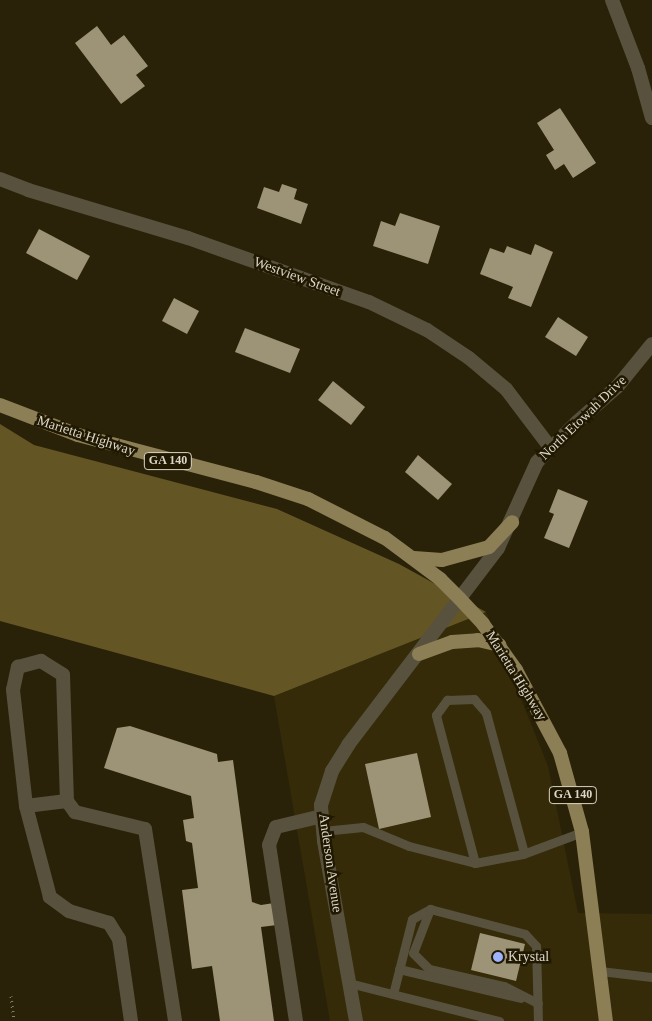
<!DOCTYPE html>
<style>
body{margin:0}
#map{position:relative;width:652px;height:1021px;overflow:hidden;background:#2a2208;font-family:"Times New Roman",serif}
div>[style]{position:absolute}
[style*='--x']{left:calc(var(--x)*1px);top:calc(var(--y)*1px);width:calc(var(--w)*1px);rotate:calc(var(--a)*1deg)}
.built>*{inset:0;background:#352b08}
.forest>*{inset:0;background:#645524}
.building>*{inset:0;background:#9d9377}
.path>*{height:3px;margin-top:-1.5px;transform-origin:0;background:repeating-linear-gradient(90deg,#86806b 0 1px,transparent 0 5px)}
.service>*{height:9px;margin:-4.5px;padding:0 4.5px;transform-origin:4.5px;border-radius:4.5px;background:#58513e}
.minor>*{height:14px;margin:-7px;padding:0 7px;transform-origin:7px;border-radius:7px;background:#58513e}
.primary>*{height:14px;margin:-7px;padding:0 7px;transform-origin:7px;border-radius:7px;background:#8c7f56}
.dots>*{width:14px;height:14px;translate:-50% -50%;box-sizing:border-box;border:2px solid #201801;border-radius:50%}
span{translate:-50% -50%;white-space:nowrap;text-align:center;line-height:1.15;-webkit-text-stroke:5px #201801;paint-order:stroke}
.shield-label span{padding:1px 4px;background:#201801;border:1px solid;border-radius:4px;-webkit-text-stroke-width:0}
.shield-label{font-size:12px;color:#dbd6c7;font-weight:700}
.street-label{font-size:14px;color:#dbd6c7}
.poi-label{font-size:14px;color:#dbd6c7}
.left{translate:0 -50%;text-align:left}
</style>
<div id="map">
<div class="built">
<i style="clip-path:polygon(486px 612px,548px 766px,578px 913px,652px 914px,652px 1021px,330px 1021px,274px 696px)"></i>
</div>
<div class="forest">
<i style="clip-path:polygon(0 424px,34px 445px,277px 509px,399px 564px,486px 612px,274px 696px,0 621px)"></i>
</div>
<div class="building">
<i style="clip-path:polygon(97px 26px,111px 45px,124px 35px,148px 66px,136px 75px,145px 86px,121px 104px,75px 43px)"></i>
<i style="clip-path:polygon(560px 108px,596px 163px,573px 178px,564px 164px,555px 170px,546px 155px,554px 150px,537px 123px)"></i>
<i style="clip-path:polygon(282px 184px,297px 189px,294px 199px,308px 204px,301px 224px,257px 208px,264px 187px,279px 192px)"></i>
<i style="clip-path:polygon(400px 213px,440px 226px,428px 264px,373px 246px,381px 221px,395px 226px)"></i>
<i style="clip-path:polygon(39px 229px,90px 256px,77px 280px,26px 253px)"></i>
<i style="clip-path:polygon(535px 244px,553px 252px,531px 307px,508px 298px,513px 287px,480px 274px,490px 248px,504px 253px,507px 246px,531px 255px)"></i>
<i style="clip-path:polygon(174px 298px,199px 311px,187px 334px,162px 321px)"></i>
<i style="clip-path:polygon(558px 317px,588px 337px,576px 356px,545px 337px)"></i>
<i style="clip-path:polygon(245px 328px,300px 349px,290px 373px,235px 352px)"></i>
<i style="clip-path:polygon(333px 381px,365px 407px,351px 425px,318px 400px)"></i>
<i style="clip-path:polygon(418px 455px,452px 484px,438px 500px,405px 472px)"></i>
<i style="clip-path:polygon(558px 489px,588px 501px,569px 548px,544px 538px,554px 514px,549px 512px)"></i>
<i style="clip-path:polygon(130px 726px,217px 754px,218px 762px,233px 760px,252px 902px,261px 905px,274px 903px,277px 925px,261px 927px,274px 1021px,220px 1021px,212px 966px,192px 969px,182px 890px,198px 888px,192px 843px,186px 841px,183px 820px,194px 818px,191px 796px,104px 768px,117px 728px)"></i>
<i style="clip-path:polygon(417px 753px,431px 817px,379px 829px,365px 764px)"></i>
<i style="clip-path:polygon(480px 933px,525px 944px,516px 981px,471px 970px)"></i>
</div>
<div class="path">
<i style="--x:11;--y:996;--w:25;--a:83"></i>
</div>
<div class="service">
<i style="--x:323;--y:831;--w:40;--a:-5.7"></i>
<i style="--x:363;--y:827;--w:50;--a:22.4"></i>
<i style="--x:409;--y:846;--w:68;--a:14.4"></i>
<i style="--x:475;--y:863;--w:49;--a:-10.6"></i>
<i style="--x:523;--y:854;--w:63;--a:-20.4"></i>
<i style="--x:475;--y:863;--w:153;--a:-104.8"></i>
<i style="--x:436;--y:715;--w:19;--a:-54"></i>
<i style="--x:447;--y:700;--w:27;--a:-2"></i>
<i style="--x:474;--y:699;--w:18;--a:49"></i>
<i style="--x:486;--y:713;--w:145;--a:74.8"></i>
<i style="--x:430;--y:909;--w:47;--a:111.1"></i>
<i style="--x:413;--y:953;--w:23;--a:45"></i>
<i style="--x:429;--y:969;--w:77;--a:12.8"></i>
<i style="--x:504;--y:986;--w:38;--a:27"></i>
<i style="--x:399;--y:969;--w:125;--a:13.4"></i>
<i style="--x:600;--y:971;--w:52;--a:6.6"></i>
<i style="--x:349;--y:983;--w:155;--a:14.2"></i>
<i style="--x:393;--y:994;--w:77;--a:-75.8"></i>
<i style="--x:412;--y:919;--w:21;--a:-29"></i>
<i style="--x:430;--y:909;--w:98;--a:14.7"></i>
<i style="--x:525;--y:934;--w:16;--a:47"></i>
<i style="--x:536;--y:946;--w:75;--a:88.5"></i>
</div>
<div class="minor">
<i style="--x:612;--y:0;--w:73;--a:69.1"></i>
<i style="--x:638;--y:68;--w:52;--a:74.4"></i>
<i style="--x:0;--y:179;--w:30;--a:21"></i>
<i style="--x:28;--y:190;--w:167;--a:16.7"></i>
<i style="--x:188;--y:238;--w:192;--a:19.5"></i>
<i style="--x:369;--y:302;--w:64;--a:25.8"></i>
<i style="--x:427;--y:330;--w:50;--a:33.7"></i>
<i style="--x:469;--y:358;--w:48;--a:40"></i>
<i style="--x:506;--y:389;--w:73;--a:52.8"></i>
<i style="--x:26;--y:806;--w:41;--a:-7"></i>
<i style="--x:131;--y:1021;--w:83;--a:-98.3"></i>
<i style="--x:119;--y:939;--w:19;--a:-122"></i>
<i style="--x:109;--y:923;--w:42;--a:-163.3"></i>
<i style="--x:69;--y:911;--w:24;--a:-144"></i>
<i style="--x:50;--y:897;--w:94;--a:-104.8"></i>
<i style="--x:26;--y:806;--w:117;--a:-96.4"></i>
<i style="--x:13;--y:690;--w:24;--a:-78"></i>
<i style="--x:18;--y:667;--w:24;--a:-15"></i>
<i style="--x:41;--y:661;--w:26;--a:32"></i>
<i style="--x:63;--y:675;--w:126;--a:88.2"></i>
<i style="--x:67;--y:801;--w:14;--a:54"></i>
<i style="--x:75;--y:812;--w:72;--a:13.7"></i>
<i style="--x:145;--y:829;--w:194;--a:81.1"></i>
<i style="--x:296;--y:1021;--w:178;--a:-98.7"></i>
<i style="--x:269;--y:845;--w:19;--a:-69"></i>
<i style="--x:276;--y:827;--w:47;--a:-13.4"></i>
<i style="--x:356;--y:1021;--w:183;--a:-100.1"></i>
<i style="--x:324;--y:841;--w:36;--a:-95"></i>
<i style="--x:321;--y:805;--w:36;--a:-72"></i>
<i style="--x:332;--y:771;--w:31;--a:-58"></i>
<i style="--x:348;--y:745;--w:248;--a:-52.7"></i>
<i style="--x:498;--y:548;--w:94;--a:-65.6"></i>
<i style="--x:537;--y:462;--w:57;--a:-45"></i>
<i style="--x:577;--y:422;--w:53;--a:-41.2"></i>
<i style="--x:617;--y:387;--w:55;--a:-50.9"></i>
</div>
<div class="primary">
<i style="--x:0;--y:405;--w:84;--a:21"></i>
<i style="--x:78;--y:435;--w:184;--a:14.8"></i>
<i style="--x:256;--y:482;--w:55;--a:18.1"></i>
<i style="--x:308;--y:499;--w:86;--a:26.9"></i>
<i style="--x:385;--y:538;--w:69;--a:36.7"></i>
<i style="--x:440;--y:579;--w:28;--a:45"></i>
<i style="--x:460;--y:599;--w:34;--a:47"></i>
<i style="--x:483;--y:624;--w:57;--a:54.3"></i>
<i style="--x:516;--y:670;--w:94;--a:62.1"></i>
<i style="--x:560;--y:753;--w:82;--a:74.4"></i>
<i style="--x:582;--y:832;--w:191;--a:82.8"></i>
<i style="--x:414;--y:558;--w:28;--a:4"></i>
<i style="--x:442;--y:560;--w:49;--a:-15.5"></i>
<i style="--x:489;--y:547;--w:34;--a:-47"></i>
<i style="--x:419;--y:654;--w:35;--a:-20"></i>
<i style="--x:452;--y:642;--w:26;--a:-4"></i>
<i style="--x:478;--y:640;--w:22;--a:13"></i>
</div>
<div class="dots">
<i style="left:498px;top:957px;background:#9eb3fd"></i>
</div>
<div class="shield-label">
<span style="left:168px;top:461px">GA 140</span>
<span style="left:573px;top:795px">GA 140</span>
</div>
<div class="street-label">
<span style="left:297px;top:277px;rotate:20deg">Westview Street</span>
<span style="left:583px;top:418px;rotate:-44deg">North Etowah Drive</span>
<span style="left:86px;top:436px;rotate:18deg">Marietta Highway</span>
<span style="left:516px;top:676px;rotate:58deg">Marietta Highway</span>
<span style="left:330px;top:863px;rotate:82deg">Anderson Avenue</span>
</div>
<div class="poi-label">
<span class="left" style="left:508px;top:957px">Krystal</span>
</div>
</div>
